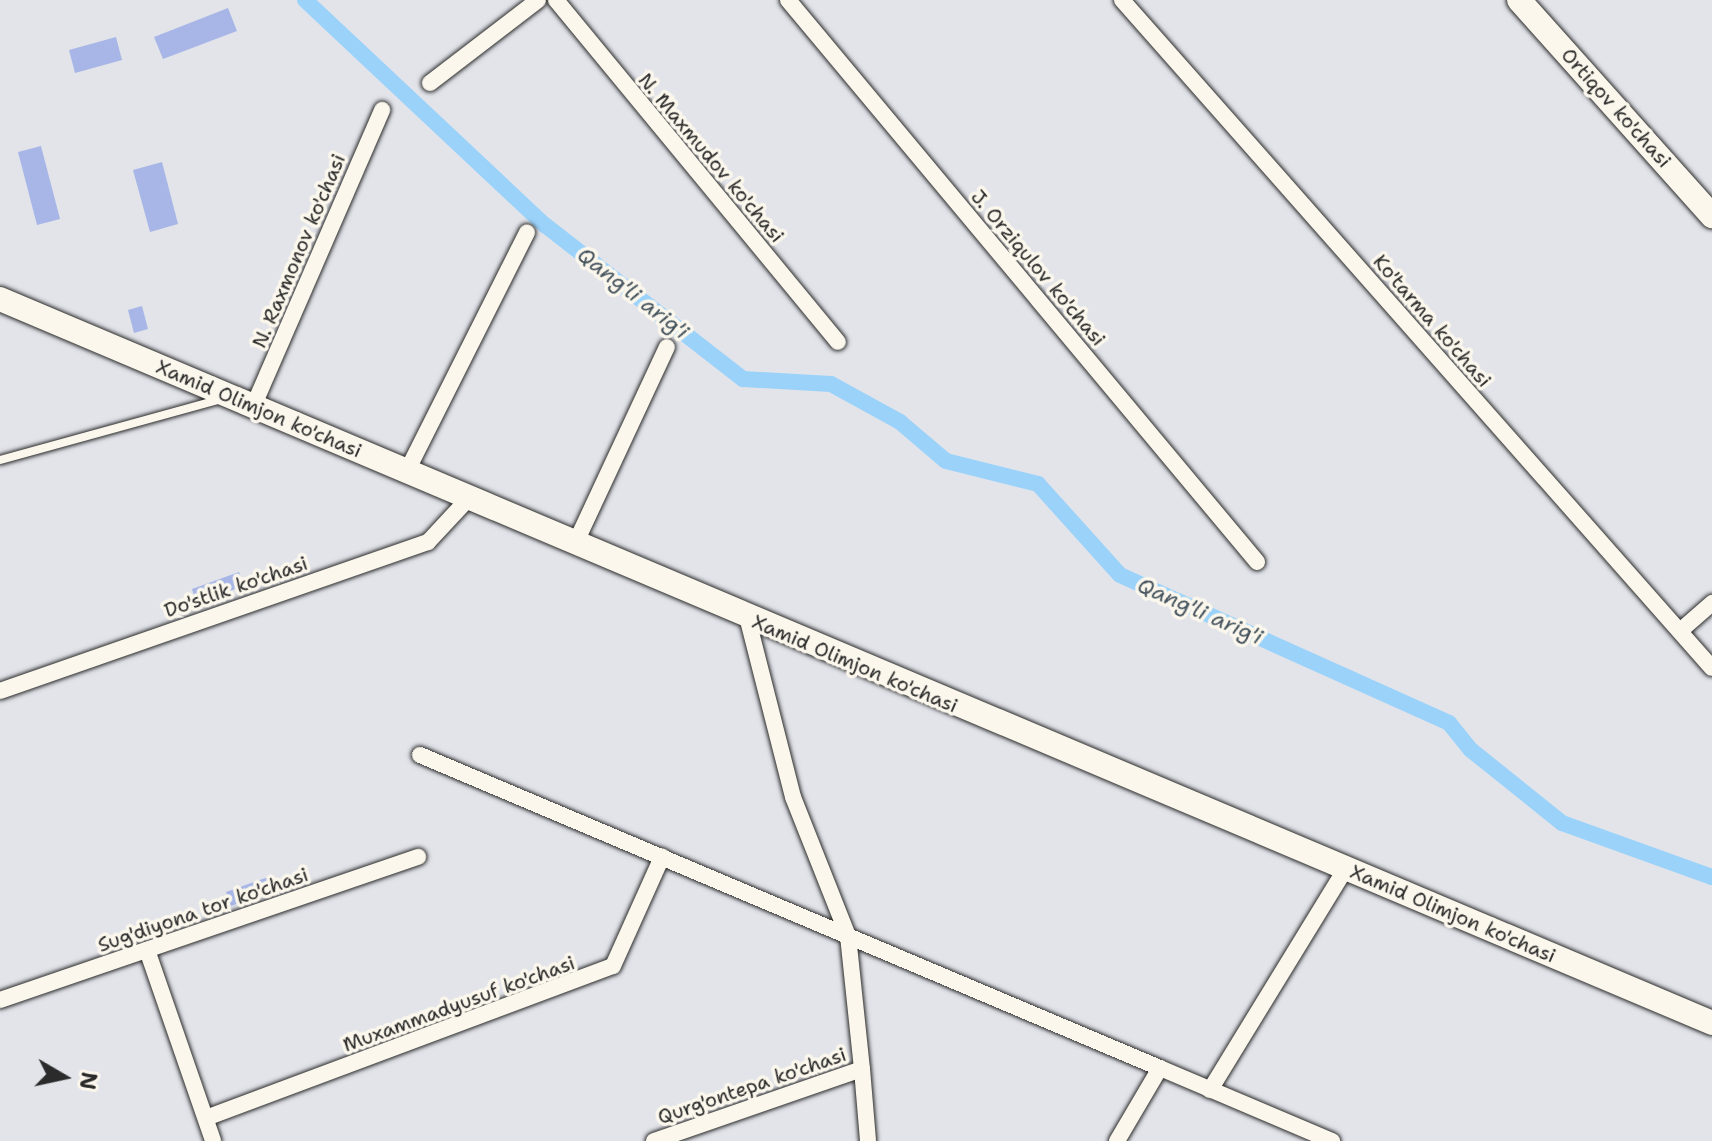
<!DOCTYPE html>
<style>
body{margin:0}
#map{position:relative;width:1712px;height:1141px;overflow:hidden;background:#e2e4ea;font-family:"Shantell Sans",sans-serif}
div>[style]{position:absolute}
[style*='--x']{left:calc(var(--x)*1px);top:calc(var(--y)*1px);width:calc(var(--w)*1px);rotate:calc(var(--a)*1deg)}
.canal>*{height:16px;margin:-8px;padding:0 8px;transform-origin:8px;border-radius:8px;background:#9bd2fa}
.building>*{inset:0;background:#a7b6e6}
.roads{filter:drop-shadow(0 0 2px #2b2b2b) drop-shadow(0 0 2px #2b2b2b)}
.lane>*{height:8px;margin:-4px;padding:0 4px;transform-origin:4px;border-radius:4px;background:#fbf7ec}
.street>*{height:16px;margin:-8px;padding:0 8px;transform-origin:8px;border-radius:8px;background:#fbf7ec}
.secondary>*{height:24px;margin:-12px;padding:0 12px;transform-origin:12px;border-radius:12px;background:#fbf7ec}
span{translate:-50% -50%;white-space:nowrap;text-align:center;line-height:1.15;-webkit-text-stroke:7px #fbf7ec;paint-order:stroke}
.street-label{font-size:20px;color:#2b2b2b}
.water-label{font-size:22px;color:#47555f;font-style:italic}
.north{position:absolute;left:24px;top:1037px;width:80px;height:80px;-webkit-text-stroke:6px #fbf7ec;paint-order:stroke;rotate:99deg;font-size:22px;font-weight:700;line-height:32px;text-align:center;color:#2b2b2b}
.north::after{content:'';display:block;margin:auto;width:28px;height:36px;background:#2b2b2b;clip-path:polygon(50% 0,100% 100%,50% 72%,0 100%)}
</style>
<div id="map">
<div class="canal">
<i style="--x:305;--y:0;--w:329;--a:43.2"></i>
<i style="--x:545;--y:225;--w:251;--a:37.9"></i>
<i style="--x:743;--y:379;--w:88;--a:3.3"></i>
<i style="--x:831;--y:384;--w:79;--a:28.8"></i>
<i style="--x:900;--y:422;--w:60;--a:40.3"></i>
<i style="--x:946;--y:461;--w:95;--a:14"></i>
<i style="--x:1038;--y:484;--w:122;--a:48"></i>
<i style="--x:1120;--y:575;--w:361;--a:24.2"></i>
<i style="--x:1449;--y:723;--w:35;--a:51"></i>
<i style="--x:1471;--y:750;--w:117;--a:38.7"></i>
<i style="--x:1562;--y:823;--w:159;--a:19.8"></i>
</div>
<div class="building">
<i style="clip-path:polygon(228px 8px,237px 31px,163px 59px,154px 37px)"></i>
<i style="clip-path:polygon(116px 37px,122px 60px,75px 73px,69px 50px)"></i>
<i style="clip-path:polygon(41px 146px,60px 219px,37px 225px,18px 152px)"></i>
<i style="clip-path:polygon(162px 162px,178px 224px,150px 232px,133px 170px)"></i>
<i style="clip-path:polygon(142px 306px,148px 329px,134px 333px,128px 310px)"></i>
<i style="clip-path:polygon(239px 572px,244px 586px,196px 603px,192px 589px)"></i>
<i style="clip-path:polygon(271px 876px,276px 890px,231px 906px,226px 892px)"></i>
</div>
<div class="roads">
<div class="lane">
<i style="--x:0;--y:460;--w:229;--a:-15.4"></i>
</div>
<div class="street">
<i style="--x:556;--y:0;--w:443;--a:50.5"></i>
<i style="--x:788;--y:0;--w:732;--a:50.15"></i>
<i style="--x:1122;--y:0;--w:891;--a:48.55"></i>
<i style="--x:430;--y:83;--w:136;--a:-37.5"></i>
<i style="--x:253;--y:407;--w:324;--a:-66.5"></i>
<i style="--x:407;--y:471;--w:267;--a:-63.3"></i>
<i style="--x:576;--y:542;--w:215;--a:-65"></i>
<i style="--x:1680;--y:631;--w:43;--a:-41.2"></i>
<i style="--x:0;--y:691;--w:453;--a:-19.2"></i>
<i style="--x:428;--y:542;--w:62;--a:-47"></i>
<i style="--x:420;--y:755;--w:803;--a:22.93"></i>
<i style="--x:1160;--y:1068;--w:85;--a:120.5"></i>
<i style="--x:147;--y:950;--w:202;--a:70.9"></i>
<i style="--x:0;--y:1000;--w:442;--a:-18.9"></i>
<i style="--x:1160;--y:1068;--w:187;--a:23"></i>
<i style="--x:862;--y:1069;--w:72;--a:85.2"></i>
<i style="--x:1210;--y:1090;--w:260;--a:-58.5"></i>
<i style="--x:206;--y:1118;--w:434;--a:-20.5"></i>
<i style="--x:613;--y:966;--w:120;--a:-65.8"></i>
<i style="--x:654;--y:1141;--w:220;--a:-19.1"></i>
<i style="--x:862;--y:1069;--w:134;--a:-96"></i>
<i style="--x:848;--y:936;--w:149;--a:-111.6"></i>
<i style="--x:793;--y:797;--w:183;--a:-104.3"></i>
</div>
<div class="secondary">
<i style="--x:1519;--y:0;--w:290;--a:48.2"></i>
<i style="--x:0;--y:299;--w:1859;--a:22.92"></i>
</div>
</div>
<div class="street-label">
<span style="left:1616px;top:108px;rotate:48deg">Ortiqov ko'chasi</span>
<span style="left:711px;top:158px;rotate:50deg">N. Maxmudov ko'chasi</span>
<span style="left:299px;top:251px;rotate:-67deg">N. Raxmonov ko'chasi</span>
<span style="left:1038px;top:268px;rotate:50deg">J. Orziqulov ko'chasi</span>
<span style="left:1432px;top:321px;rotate:49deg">Ko'tarma ko'chasi</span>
<span style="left:259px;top:409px;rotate:23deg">Xamid Olimjon ko'chasi</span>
<span style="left:236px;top:587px;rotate:-19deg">Do'stlik ko'chasi</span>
<span style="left:855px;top:664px;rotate:23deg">Xamid Olimjon ko'chasi</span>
<span style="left:203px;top:910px;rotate:-19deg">Sug'diyona tor ko'chasi</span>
<span style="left:1453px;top:914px;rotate:23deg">Xamid Olimjon ko'chasi</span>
<span style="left:459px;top:1004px;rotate:-20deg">Muxammadyusuf ko'chasi</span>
<span style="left:752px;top:1086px;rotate:-19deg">Qurg'ontepa ko'chasi</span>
</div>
<div class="water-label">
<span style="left:633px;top:293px;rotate:38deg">Qang'li arig'i</span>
<span style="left:1200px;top:611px;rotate:24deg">Qang'li arig'i</span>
</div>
<div class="north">N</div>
</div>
